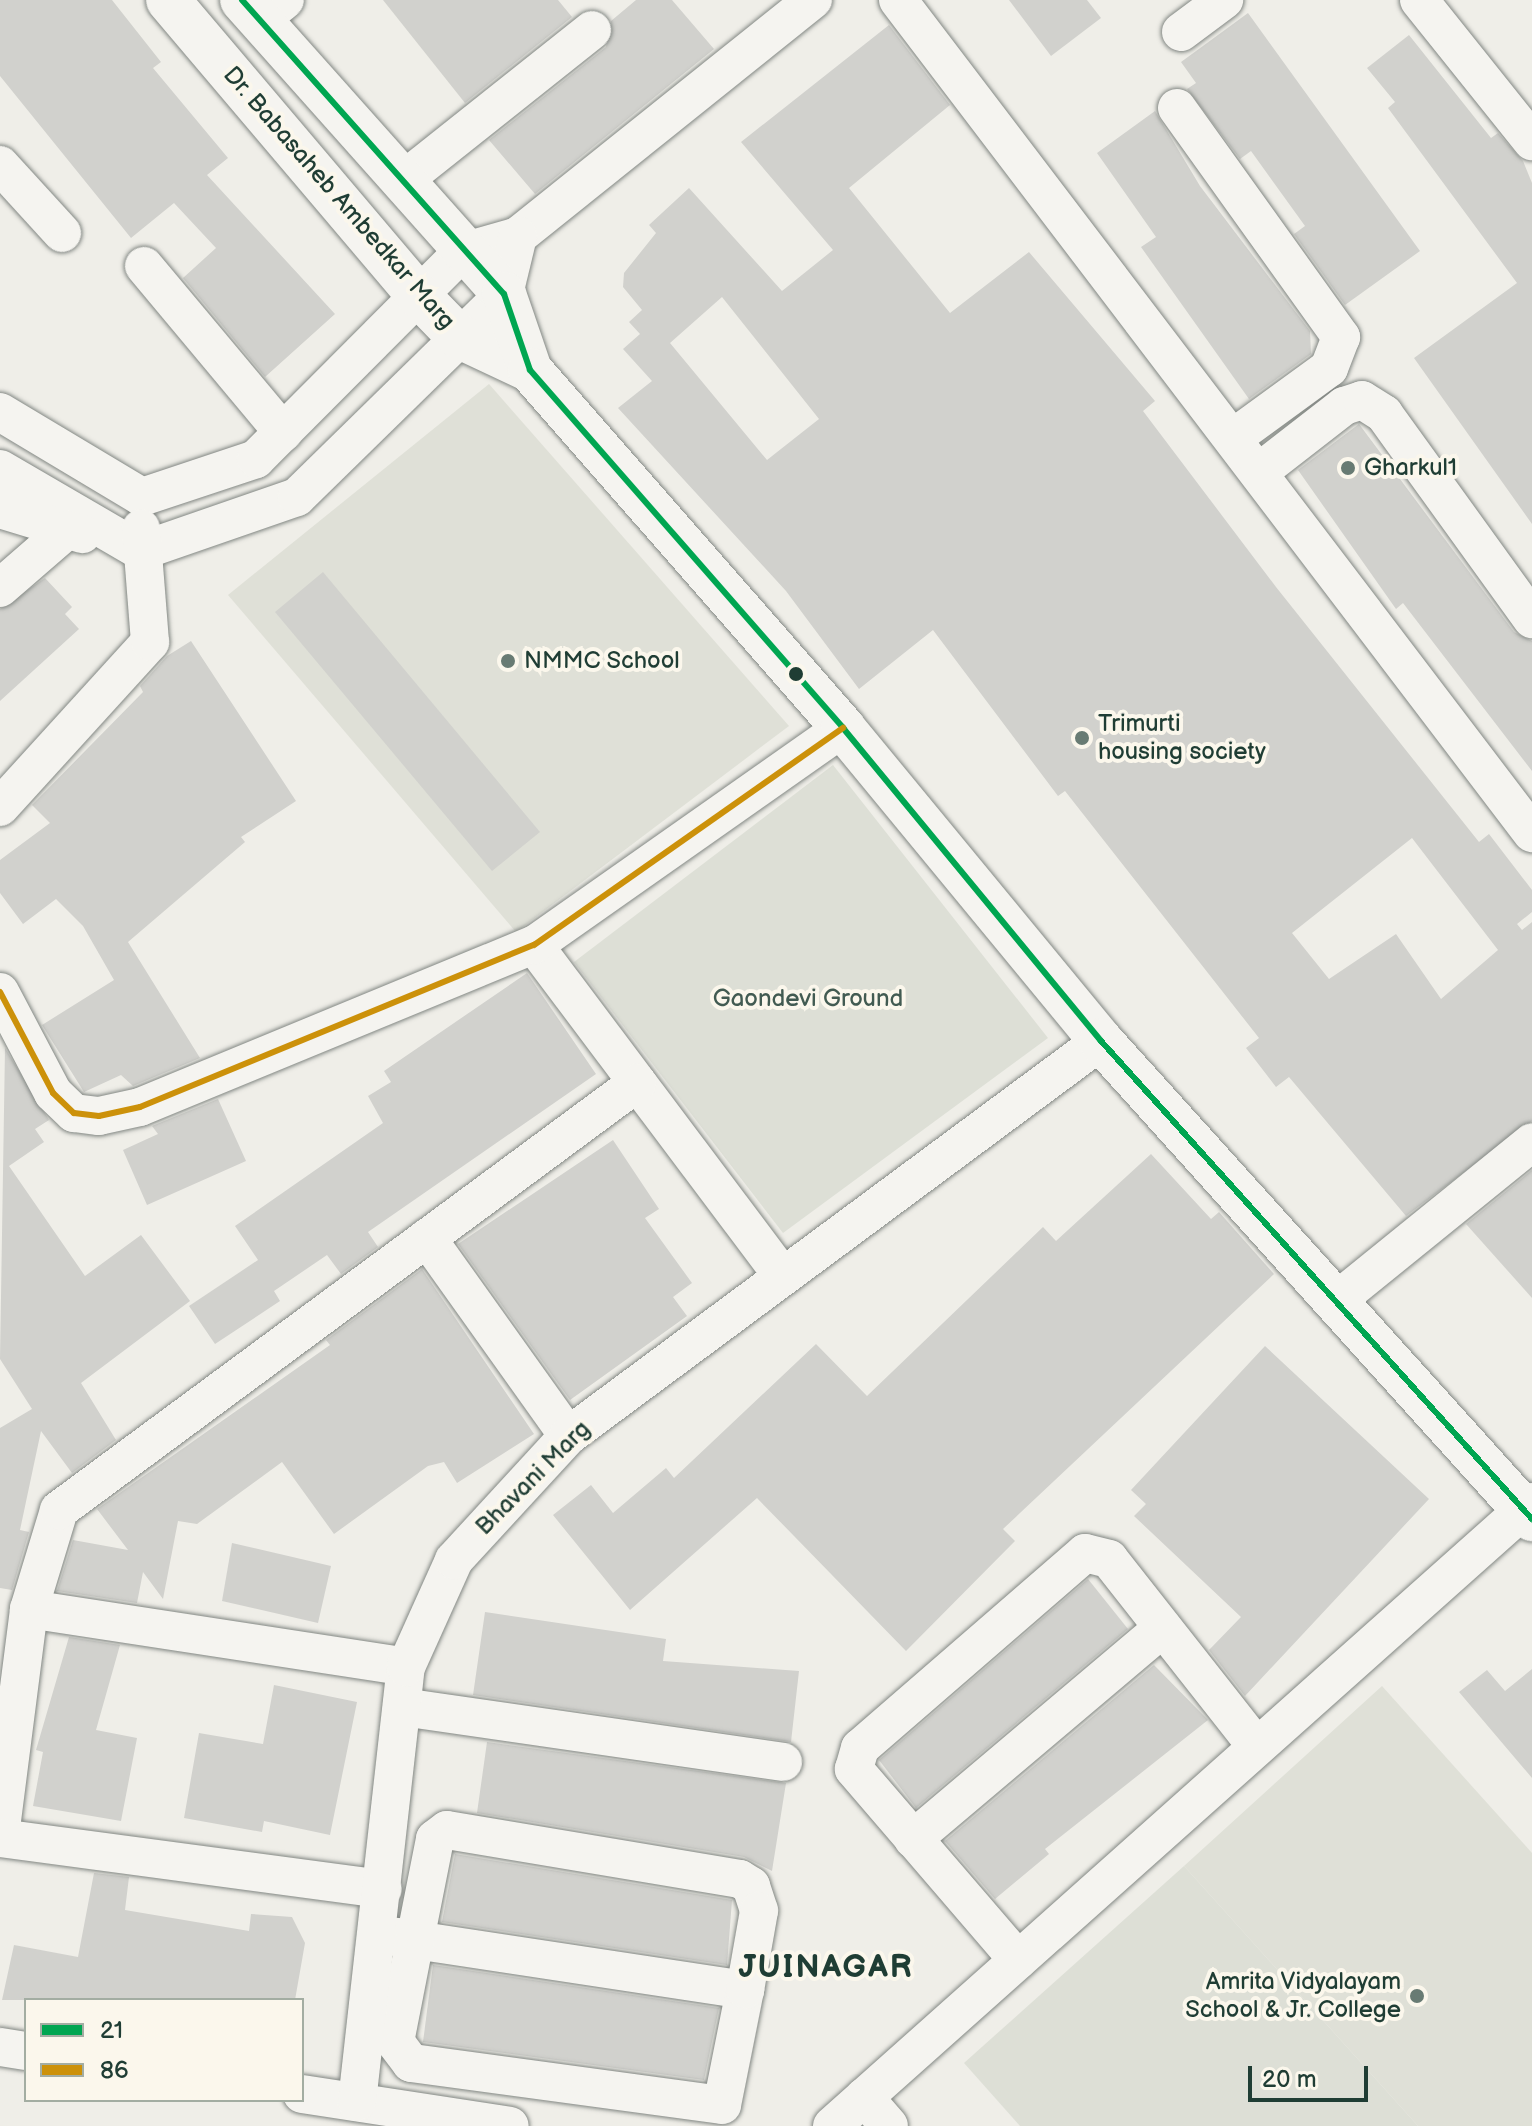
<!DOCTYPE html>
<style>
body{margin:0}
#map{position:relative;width:1532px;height:2126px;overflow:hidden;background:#efeee8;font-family:"Balsamiq Sans",sans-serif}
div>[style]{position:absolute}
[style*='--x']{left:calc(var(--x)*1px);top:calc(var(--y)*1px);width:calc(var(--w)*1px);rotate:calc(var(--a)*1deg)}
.built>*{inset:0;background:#dfe0d7}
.green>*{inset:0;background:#dddfd6}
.building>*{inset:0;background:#d1d1cd}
.roads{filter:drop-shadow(0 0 2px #828783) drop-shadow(0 0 2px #828783)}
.minor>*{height:38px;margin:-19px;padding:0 19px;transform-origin:19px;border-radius:19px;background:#f5f4f0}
.major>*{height:44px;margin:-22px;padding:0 22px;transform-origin:22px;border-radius:22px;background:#f5f4f0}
.bus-1>*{height:6px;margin:-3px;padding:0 3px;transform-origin:3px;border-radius:3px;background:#00a651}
.bus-2>*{height:6px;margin:-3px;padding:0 3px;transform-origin:3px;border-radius:3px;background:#cc910a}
.dots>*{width:22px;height:22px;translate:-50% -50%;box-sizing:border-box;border:4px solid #fbf7ec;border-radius:50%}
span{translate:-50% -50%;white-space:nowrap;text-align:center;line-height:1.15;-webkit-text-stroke:8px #fbf7ec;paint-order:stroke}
.street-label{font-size:24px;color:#1f3d34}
.poi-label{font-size:24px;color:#1f3d34}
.left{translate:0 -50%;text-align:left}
.right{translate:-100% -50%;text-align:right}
.park-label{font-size:24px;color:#425b52}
.district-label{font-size:32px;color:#1f3d34;font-weight:700;letter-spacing:2px}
.legend{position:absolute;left:24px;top:1998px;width:280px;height:104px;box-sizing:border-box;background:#fbf7ec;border:2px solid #a3ada2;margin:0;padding:10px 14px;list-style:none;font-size:24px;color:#1f3d34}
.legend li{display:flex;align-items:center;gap:16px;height:40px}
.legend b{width:40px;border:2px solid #a3ada2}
.scale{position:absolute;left:1248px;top:2066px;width:120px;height:36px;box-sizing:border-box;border:4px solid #1f3d34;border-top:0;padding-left:10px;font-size:24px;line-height:28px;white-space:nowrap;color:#1f3d34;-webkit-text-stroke:6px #fbf7ec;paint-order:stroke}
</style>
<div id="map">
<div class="built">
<i style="clip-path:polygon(489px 384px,789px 726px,516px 932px,228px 595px)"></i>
<i style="clip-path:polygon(1382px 1686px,1532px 1853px,1532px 2126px,1418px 2126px,1184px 1866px)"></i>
</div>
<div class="green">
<i style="clip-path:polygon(833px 765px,1048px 1038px,783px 1233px,574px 962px)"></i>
<i style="clip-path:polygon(1184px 1866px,1418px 2126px,1020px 2126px,964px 2063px)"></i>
</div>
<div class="building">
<i style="clip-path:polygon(0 0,112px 0,161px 62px,153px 68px,228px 158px,207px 175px,335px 314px,265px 377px,183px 278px,216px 248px,174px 203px,131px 238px,0 76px)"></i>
<i style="clip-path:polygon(383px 0,558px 0,572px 17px,465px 103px)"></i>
<i style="clip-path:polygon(636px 0,672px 0,714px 49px,535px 194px,489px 140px,606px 47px,611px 21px)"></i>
<i style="clip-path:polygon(1009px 0,1087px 0,1101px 18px,1051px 56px)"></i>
<i style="clip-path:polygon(1248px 13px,1420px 251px,1345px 305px,1294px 234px,1305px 226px,1251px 151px,1240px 159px,1187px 89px,1196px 83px,1181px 62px)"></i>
<i style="clip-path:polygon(evenodd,889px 25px,950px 105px,849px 188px,950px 313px,1029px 252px,1155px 401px,1143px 411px,1276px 587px,1479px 842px,1489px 834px,1532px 890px,1532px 912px,1517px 924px,1522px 930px,1532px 922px,1532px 1121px,1406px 1216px,1289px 1077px,1276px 1087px,1246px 1048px,1259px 1038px,1065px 791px,1058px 796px,933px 630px,859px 689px,786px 591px,618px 408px,652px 381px,623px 349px,640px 334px,629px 322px,642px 310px,623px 287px,624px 273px,656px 233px,649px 225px,689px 188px,782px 291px,833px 250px,741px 142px,889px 25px,722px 297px,819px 419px,767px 460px,670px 343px,722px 297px,889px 25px,1412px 838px,1498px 950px,1441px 999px,1396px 934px,1329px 979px,1292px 933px,1412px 838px)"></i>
<i style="clip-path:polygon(1409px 35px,1491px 138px,1498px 133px,1523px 161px,1532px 183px,1532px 524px,1414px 358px,1517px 283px,1388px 108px,1395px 102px,1367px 68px)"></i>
<i style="clip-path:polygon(1155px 111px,1200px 186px,1310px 331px,1311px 354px,1249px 399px,1141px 247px,1156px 237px,1097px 153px)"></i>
<i style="clip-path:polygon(1359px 424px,1514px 632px,1532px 641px,1532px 771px,1403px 603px,1396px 609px,1298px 470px)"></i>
<i style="clip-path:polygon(323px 572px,540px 832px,492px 871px,275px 612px)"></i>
<i style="clip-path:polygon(45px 578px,72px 607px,65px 614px,79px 629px,0 701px,0 609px)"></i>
<i style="clip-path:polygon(191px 641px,296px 801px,241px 837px,245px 842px,128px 942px,200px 1058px,133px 1086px,121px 1075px,84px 1092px,42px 1025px,114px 980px,83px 926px,56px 899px,23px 924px,0 893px,0 860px,50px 823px,32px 805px,143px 692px,140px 686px,167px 656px)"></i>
<i style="clip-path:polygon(527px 973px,596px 1074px,368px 1232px,378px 1247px,341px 1274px,327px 1255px,274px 1291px,280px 1301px,215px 1344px,189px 1306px,258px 1260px,235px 1226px,383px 1123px,368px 1096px,391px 1082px,384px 1071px)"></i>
<i style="clip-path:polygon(5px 1048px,49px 1120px,35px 1129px,44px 1142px,9px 1166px,85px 1276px,141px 1235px,190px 1301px,81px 1383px,116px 1440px,72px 1473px,41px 1431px,20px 1530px,29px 1532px,12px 1590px,0 1588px,0 1428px,32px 1409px,0 1359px)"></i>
<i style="clip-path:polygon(218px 1099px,246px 1161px,147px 1205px,123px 1150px,158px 1134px,152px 1126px)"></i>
<i style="clip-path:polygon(613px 1140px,659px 1209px,645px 1218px,692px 1283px,673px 1297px,687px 1316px,570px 1400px,458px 1244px)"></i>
<i style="clip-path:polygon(1151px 1154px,1211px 1219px,1219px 1212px,1274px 1274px,1003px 1529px,1015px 1541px,906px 1651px,757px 1498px,630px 1610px,553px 1515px,591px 1485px,613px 1513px,666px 1468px,674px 1478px,816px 1344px,867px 1396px,1043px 1227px,1056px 1241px)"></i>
<i style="clip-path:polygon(1532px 1170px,1532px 1298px,1466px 1224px)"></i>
<i style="clip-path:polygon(422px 1269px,534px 1434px,457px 1483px,444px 1462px,428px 1466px,334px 1534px,282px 1462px,197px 1524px,178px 1521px,163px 1599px,143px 1572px,137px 1603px,57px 1591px,73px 1540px,128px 1550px,97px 1509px,330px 1345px,326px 1340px)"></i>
<i style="clip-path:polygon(1265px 1346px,1429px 1499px,1245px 1696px,1209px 1650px,1241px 1617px,1134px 1516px,1146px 1504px,1131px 1490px)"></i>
<i style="clip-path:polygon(232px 1543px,331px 1566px,318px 1623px,222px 1601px)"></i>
<i style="clip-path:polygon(1088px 1579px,1128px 1629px,916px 1808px,879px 1760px)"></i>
<i style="clip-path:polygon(485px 1612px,666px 1639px,663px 1661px,799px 1671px,791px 1742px,473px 1695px)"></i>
<i style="clip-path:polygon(69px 1637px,120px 1645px,96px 1730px,137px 1738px,121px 1821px,33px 1806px,43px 1752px,36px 1750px)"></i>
<i style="clip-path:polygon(1154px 1665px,1208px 1720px,1045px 1849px,1049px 1854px,995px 1899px,945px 1841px)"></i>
<i style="clip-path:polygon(1532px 1669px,1532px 1778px,1459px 1692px,1487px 1670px,1505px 1691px)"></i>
<i style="clip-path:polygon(274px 1685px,357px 1702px,330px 1835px,264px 1821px,262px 1832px,184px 1818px,199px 1733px,263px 1744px)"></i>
<i style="clip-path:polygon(487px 1742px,786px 1783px,772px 1871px,744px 1857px,477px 1813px)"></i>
<i style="clip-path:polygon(455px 1854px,732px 1900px,727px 1965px,442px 1922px)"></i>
<i style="clip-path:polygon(94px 1873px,129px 1877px,125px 1910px,249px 1931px,251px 1914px,292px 1917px,305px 1943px,295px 2000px,2px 2000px,14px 1945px,78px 1957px)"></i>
<i style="clip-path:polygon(433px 1965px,719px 2008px,704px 2080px,423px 2042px)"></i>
</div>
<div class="roads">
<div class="minor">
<i style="--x:898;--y:0;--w:1047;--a:52.73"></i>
<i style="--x:1419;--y:0;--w:181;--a:51.3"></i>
<i style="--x:260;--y:20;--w:32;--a:-39"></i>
<i style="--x:1181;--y:32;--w:54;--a:-36.7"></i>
<i style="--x:1177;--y:108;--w:282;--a:54.4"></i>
<i style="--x:1341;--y:337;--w:33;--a:111"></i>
<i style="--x:1329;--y:368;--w:119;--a:143.9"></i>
<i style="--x:0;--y:165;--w:92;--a:47.6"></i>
<i style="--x:401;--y:182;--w:244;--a:-38.5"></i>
<i style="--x:144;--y:266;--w:217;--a:50.1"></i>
<i style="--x:0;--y:412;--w:165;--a:30.9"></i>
<i style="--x:142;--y:497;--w:120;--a:-18.4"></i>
<i style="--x:256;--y:459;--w:292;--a:-45.1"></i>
<i style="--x:462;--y:252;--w:58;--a:-15.9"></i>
<i style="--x:518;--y:236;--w:378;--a:-38.7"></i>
<i style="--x:0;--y:469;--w:163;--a:30.2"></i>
<i style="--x:141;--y:551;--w:165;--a:-19.1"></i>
<i style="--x:297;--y:497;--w:290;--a:-44.4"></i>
<i style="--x:504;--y:294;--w:60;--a:-76.4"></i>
<i style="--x:1259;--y:472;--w:108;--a:-37.8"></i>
<i style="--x:1344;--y:406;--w:19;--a:-18"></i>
<i style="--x:1362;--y:400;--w:26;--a:32"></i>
<i style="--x:1384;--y:414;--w:253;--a:54.2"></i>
<i style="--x:0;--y:509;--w:86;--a:17"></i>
<i style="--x:0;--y:588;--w:89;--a:-40.9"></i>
<i style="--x:0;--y:807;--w:223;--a:-47.7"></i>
<i style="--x:150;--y:642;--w:114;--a:-94.5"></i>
<i style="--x:534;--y:945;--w:413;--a:53.1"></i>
<i style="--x:0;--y:992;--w:114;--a:62.3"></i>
<i style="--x:53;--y:1093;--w:29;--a:44"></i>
<i style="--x:74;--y:1113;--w:25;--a:7"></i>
<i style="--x:99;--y:1116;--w:42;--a:-12.4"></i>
<i style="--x:140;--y:1107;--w:426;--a:-22.4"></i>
<i style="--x:534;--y:945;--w:378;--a:-35.1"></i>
<i style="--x:427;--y:1238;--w:243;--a:54.5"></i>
<i style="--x:1336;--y:1301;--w:252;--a:-39"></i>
<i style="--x:29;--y:1609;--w:381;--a:8.7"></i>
<i style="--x:402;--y:1707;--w:385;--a:8.2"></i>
<i style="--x:0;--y:1836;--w:229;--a:-82.7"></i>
<i style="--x:29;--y:1609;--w:103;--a:-73.1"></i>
<i style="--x:59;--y:1510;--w:719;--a:-36.46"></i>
<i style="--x:0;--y:1838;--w:386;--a:7.6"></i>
<i style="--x:913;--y:1839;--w:327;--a:-40.2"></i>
<i style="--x:378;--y:1934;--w:19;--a:9"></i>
<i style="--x:397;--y:1937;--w:18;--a:9"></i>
<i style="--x:415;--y:1940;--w:334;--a:8.6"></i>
<i style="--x:745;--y:1990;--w:117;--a:101.3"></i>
<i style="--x:722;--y:2105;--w:314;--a:-172.3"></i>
<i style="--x:411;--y:2063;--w:26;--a:-127"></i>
<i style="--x:395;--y:2042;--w:104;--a:-78.9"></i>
<i style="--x:415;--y:1940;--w:103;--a:-78.8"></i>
<i style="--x:435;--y:1839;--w:15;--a:-37"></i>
<i style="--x:447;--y:1830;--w:297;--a:9.5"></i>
<i style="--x:740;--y:1879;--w:13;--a:32"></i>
<i style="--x:751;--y:1886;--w:26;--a:72"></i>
<i style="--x:759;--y:1911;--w:80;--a:100"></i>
<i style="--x:1018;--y:1960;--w:252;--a:-130.7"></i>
<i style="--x:854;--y:1769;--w:22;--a:-74"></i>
<i style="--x:860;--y:1748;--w:298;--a:-40.9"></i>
<i style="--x:1085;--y:1553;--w:25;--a:14"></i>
<i style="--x:1109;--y:1559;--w:239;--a:51.8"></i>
<i style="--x:0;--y:2047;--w:26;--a:9"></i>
<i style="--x:302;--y:2094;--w:210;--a:8.7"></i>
<i style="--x:864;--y:2097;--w:38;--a:49"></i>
<i style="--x:357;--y:2102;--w:438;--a:-83.6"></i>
<i style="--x:406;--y:1667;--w:117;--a:-65.8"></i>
<i style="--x:454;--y:1560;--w:168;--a:-47.4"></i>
<i style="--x:568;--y:1436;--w:663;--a:-36.54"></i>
<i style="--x:832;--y:2126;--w:938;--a:-41.71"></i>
</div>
<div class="major">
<i style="--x:168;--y:0;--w:387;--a:49.7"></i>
<i style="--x:418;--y:295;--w:57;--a:45.7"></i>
<i style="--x:458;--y:336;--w:80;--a:25.3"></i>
<i style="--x:242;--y:0;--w:394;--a:48.3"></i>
<i style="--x:504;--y:294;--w:80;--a:71.1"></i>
<i style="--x:530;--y:370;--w:476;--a:48.8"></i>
<i style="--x:843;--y:728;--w:406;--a:50.5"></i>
<i style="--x:1101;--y:1041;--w:644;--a:47.96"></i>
</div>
</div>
<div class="bus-1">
<i style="--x:242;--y:0;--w:394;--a:48.3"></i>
<i style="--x:504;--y:294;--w:80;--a:71.1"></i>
<i style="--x:530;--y:370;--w:476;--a:48.8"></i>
<i style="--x:843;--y:728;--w:406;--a:50.5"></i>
<i style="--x:1101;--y:1041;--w:644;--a:47.96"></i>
</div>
<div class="bus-2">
<i style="--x:0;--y:992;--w:114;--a:62.3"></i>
<i style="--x:53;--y:1093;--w:29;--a:44"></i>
<i style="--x:74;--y:1113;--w:25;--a:7"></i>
<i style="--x:99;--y:1116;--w:42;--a:-12.4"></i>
<i style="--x:140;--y:1107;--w:426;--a:-22.4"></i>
<i style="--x:534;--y:945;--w:378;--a:-35.1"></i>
</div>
<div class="dots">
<i style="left:1348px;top:468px;background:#687b73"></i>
<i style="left:508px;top:661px;background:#687b73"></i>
<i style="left:796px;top:674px;background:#1f3d34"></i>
<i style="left:1082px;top:738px;background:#687b73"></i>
<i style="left:1417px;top:1996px;background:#687b73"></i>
</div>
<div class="street-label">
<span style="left:339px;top:198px;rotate:49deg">Dr. Babasaheb Ambedkar Marg</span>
<span style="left:533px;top:1478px;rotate:-45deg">Bhavani Marg</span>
</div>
<div class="poi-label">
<span class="left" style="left:1364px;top:468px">Gharkul1</span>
<span class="left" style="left:524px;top:661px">NMMC School</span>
<span class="left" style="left:1098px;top:738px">Trimurti<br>housing society</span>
<span class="right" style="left:1401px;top:1996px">Amrita Vidyalayam<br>School &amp; Jr. College</span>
</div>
<div class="park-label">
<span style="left:808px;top:999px">Gaondevi Ground</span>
</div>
<div class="district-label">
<span style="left:826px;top:1968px">JUINAGAR</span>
</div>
<ul class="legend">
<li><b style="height:10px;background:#00a651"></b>21</li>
<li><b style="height:10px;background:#cc910a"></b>86</li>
</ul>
<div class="scale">20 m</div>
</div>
